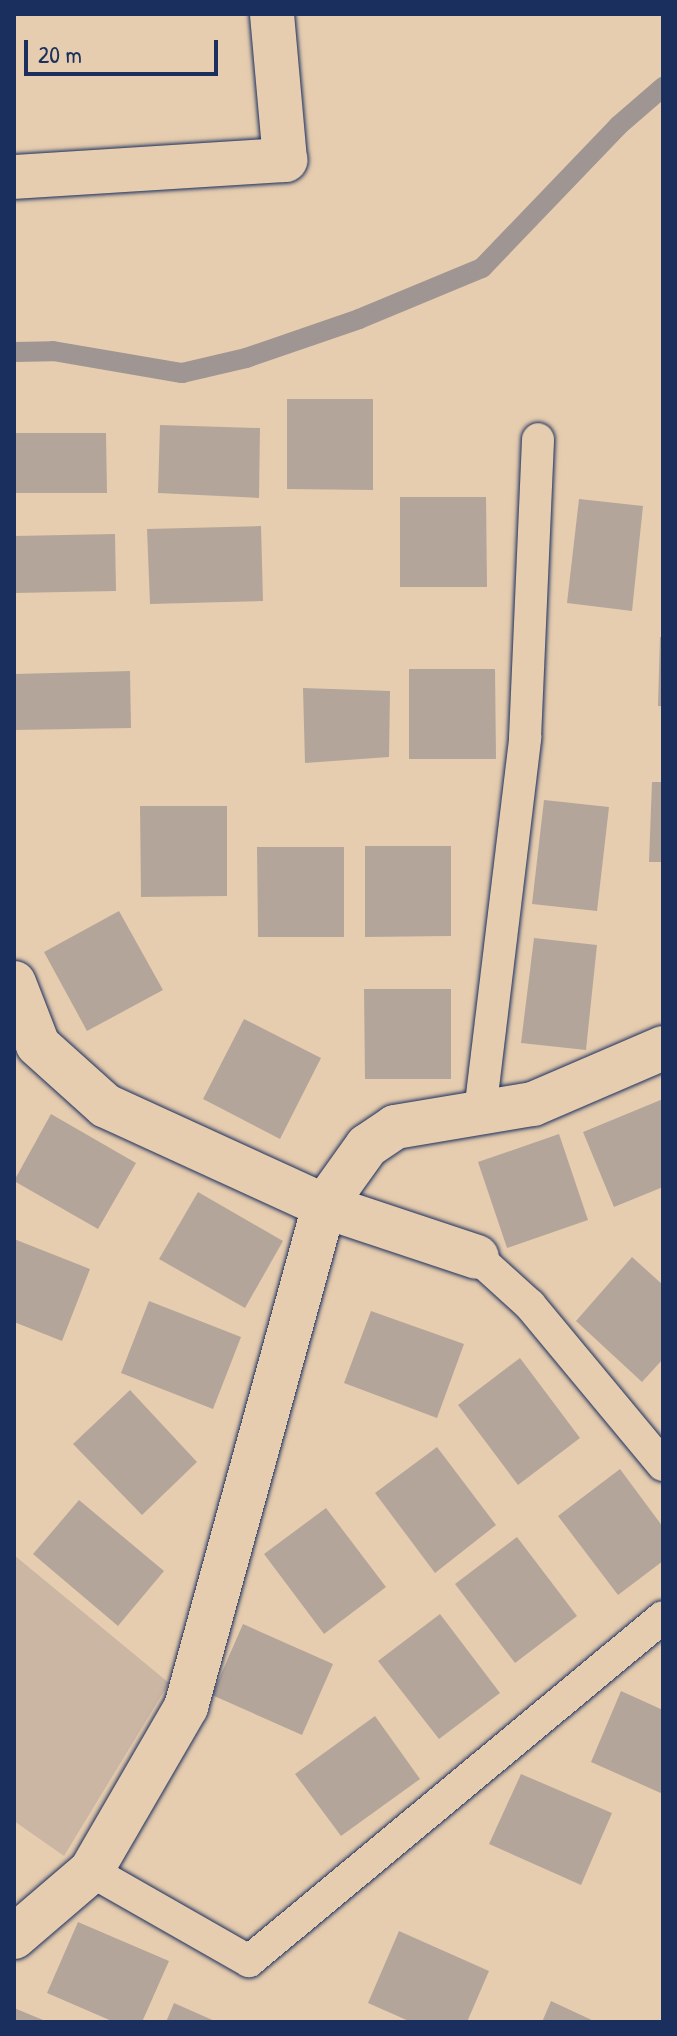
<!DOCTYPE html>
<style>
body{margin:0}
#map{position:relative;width:677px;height:2036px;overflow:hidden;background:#e7cdaf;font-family:"Patrick Hand",sans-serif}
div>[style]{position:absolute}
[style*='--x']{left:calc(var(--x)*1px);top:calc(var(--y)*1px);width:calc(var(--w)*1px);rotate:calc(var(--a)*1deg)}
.green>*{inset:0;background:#cab6a3}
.stream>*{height:20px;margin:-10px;padding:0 10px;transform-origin:10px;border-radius:10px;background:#9f9592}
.building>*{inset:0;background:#b4a59b}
.roads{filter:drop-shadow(0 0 2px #1b2f5e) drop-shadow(0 0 2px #1b2f5e)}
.service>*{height:32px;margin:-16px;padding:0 16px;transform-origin:16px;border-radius:16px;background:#e7cdaf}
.minor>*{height:44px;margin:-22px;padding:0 22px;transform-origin:22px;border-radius:22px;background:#e7cdaf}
span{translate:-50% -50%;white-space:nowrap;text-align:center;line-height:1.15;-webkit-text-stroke:6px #e7cdaf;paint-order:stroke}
.frame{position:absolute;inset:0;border:16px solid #1b2f5e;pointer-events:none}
.scale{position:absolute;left:24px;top:40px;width:194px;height:36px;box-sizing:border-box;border:4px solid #1b2f5e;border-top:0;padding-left:10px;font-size:24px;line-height:28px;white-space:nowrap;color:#1b2f5e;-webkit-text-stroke:6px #e7cdaf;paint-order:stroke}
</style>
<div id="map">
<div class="green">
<i style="clip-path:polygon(14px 1555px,169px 1683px,64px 1856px,14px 1821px)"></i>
</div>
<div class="stream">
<i style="--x:14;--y:352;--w:39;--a:-1"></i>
<i style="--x:53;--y:351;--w:131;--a:9.7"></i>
<i style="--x:182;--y:373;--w:66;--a:-13.2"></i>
<i style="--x:246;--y:358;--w:120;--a:-19"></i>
<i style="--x:359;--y:319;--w:133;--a:-22.5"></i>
<i style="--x:482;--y:268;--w:197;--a:-46.2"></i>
<i style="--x:618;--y:126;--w:60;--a:-40.9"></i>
</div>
<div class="building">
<i style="clip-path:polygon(287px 399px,373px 399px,373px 490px,287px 489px)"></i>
<i style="clip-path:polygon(160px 425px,260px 428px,259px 498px,158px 493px)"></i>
<i style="clip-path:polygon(14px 433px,106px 433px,107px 493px,14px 493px)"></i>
<i style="clip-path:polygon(400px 497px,486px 497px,487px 587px,400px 587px)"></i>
<i style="clip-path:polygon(579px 499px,643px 506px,632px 611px,567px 603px)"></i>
<i style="clip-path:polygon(261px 526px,263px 601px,150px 604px,147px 529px)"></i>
<i style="clip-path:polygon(115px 534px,116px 591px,14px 593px,14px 536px)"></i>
<i style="clip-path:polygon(660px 637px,663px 637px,663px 706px,658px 706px)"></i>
<i style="clip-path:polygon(409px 669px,495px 669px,496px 759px,409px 759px)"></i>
<i style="clip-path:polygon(130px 671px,131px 728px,15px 730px,14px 674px)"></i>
<i style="clip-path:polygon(303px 688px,390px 691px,389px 757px,305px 763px)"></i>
<i style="clip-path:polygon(652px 782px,663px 782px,663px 862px,649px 862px)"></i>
<i style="clip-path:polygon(544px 800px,609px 807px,597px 911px,532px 904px)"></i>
<i style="clip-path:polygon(140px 806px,227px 806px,227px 896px,141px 897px)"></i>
<i style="clip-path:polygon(365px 846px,451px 846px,451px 936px,365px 937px)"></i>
<i style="clip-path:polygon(257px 847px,344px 847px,344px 937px,258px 937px)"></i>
<i style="clip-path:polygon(119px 911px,163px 990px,87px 1031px,44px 952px)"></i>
<i style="clip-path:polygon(534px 938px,597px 945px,586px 1050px,521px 1043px)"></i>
<i style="clip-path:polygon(364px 989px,451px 989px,451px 1079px,365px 1079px)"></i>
<i style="clip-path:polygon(244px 1019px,321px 1058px,280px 1139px,203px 1099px)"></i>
<i style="clip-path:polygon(663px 1099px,663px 1187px,614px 1207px,583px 1132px)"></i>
<i style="clip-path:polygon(51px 1114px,136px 1163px,98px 1229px,14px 1181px)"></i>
<i style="clip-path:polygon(559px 1134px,588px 1220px,507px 1248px,478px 1162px)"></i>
<i style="clip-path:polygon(198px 1192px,283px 1241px,245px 1308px,159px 1259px)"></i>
<i style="clip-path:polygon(14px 1239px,90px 1269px,62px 1341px,14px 1322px)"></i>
<i style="clip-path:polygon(632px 1257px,663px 1285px,663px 1359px,642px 1382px,576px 1321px)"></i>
<i style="clip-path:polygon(149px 1301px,241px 1337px,213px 1409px,121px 1373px)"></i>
<i style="clip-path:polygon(371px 1311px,464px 1344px,437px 1418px,344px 1383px)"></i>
<i style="clip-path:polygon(520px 1358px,580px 1438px,518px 1485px,458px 1405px)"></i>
<i style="clip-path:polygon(130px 1390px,197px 1462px,142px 1515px,73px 1444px)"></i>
<i style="clip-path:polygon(437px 1447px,496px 1525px,435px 1573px,375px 1493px)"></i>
<i style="clip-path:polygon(620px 1469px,663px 1527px,663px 1561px,618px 1595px,558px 1516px)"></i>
<i style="clip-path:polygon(79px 1500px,164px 1571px,118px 1626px,33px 1554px)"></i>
<i style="clip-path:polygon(326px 1508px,386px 1587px,324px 1634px,264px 1554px)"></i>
<i style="clip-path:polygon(517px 1537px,577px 1616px,515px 1663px,455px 1584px)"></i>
<i style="clip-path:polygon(440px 1614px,500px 1693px,439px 1739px,378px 1661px)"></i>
<i style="clip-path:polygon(243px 1624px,333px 1664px,302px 1735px,212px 1695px)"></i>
<i style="clip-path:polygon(621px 1691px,663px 1710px,663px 1794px,591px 1762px)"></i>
<i style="clip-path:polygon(375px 1716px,420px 1779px,341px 1836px,295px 1774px)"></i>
<i style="clip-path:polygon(521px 1774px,612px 1813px,581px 1885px,489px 1844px)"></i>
<i style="clip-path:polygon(78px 1922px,169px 1961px,142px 2022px,114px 2022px,47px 1993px)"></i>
<i style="clip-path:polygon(399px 1931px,489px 1971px,467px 2022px,411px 2022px,368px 2003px)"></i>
<i style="clip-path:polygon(551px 2001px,596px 2022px,542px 2022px)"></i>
<i style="clip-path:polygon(174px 2003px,217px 2022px,166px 2022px)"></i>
<i style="clip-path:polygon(14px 2008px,48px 2022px,14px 2022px)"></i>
</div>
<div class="roads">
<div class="service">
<i style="--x:480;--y:1112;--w:377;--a:-83.1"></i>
<i style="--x:525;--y:738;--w:299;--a:-87.5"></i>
<i style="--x:477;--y:1257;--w:72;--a:42.2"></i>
<i style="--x:530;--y:1305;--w:208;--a:50.3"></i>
<i style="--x:91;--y:1871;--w:182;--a:29.7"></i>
<i style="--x:249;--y:1961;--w:538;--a:-39.72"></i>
</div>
<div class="minor">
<i style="--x:14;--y:177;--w:272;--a:-3.6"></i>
<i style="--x:285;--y:160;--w:147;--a:-95.1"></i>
<i style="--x:14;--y:983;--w:66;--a:68.8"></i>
<i style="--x:38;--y:1045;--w:91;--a:41.9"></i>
<i style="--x:106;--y:1106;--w:240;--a:24.6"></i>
<i style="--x:324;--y:1206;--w:161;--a:18.4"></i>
<i style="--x:14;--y:1937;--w:101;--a:-40.6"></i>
<i style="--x:91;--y:1871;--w:190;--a:-59.9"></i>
<i style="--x:186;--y:1707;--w:520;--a:-74.6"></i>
<i style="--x:324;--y:1206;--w:74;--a:-54.4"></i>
<i style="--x:367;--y:1146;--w:34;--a:-34"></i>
<i style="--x:395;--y:1127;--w:140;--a:-9.5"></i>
<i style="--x:533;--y:1104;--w:142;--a:-23.3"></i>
</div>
</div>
<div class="frame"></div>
<div class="scale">20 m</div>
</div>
